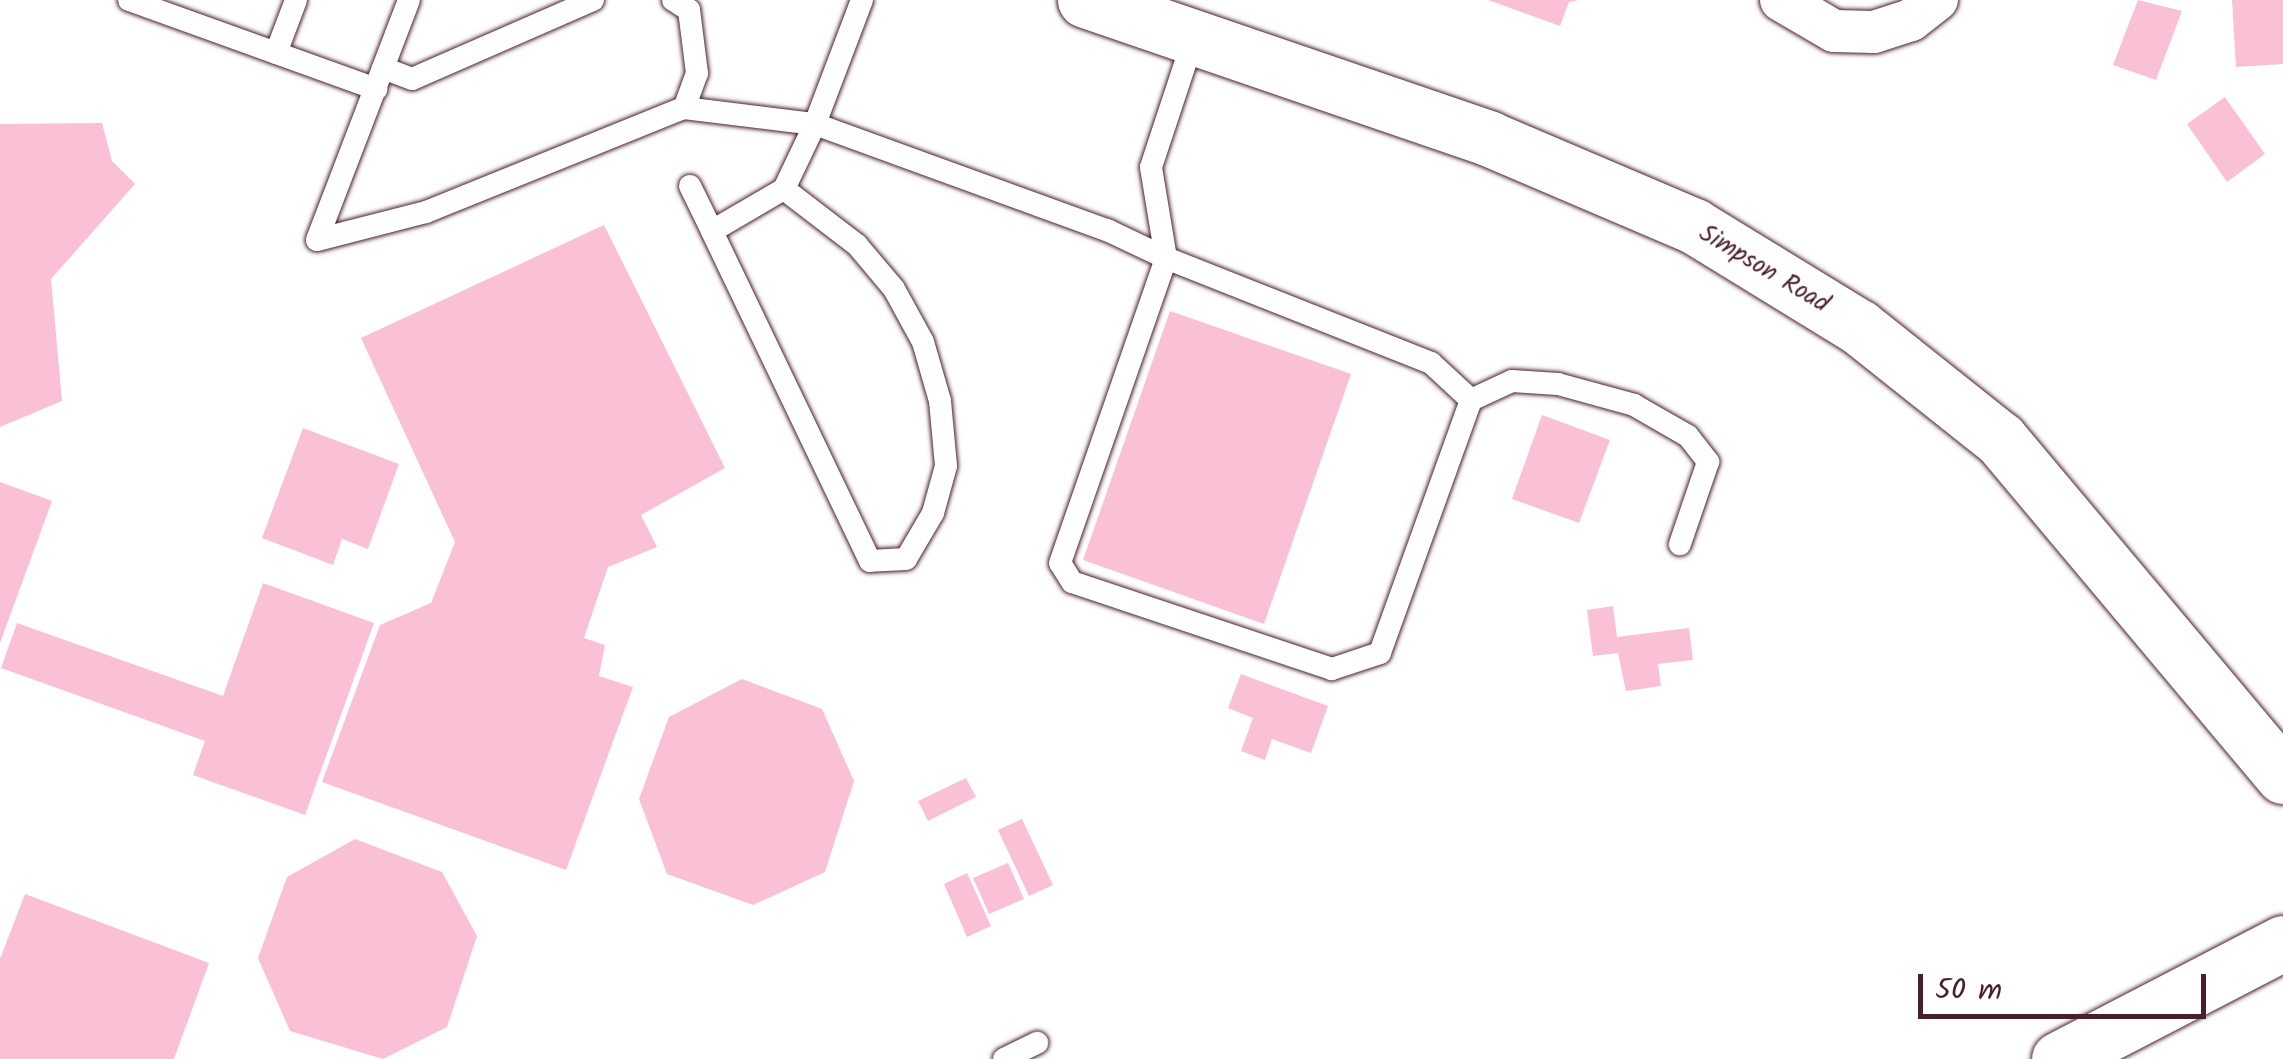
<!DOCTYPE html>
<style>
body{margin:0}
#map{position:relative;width:2283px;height:1059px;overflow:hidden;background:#fff;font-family:Kalam,sans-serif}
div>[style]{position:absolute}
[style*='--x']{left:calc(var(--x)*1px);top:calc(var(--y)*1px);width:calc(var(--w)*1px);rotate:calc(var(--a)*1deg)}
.building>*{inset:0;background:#f9c0d6}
.roads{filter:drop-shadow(0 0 2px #4a1f2b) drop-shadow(0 0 2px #4a1f2b)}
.service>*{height:22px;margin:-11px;padding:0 11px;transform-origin:11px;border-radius:11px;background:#fff}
.minor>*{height:42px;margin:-21px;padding:0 21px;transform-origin:21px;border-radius:21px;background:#fff}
.secondary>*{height:55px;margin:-27.5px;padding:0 27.5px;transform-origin:27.5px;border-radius:27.5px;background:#fff}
.motorway>*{height:55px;margin:-27.5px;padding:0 27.5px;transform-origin:27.5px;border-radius:27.5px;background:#fff}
span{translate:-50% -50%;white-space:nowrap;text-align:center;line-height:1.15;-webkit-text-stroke:8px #fff;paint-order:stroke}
.street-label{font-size:25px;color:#4a1f2b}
.scale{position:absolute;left:1918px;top:974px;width:288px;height:45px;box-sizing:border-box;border:5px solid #4a1f2b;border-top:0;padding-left:12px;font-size:30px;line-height:35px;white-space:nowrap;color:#4a1f2b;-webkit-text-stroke:8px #fff;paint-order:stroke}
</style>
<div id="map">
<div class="building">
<i style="clip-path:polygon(1488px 0,1579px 0,1569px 2px,1560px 26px)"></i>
<i style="clip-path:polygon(2138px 0,2182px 11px,2156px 80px,2113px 65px)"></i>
<i style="clip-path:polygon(2232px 0,2283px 0,2283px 64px,2236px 67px)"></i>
<i style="clip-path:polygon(2225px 97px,2265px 154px,2227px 182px,2187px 124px)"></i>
<i style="clip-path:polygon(102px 123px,112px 161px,135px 184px,51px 279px,62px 401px,0 427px,0 124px)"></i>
<i style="clip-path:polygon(604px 225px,725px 468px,641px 515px,657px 547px,608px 567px,584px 638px,605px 645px,599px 676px,633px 687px,566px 870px,322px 782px,380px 625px,431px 603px,455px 542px,361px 338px)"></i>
<i style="clip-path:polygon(1170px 311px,1351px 374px,1264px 624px,1083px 560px)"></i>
<i style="clip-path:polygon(1542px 415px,1610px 440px,1579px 523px,1512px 499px)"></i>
<i style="clip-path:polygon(303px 428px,399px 464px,368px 549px,342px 539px,333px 565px,262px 538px)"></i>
<i style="clip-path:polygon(0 482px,52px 501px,0 643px)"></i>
<i style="clip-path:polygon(263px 583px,374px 623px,305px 815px,193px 775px,205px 741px,1px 668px,17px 623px,223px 696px)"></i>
<i style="clip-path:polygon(1613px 606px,1617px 637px,1689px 628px,1693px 660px,1658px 664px,1661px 686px,1626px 691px,1618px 653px,1593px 656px,1587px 610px)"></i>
<i style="clip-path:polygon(1241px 674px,1328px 706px,1311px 753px,1272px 739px,1265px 760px,1241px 751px,1253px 718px,1228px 708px)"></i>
<i style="clip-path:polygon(742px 679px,822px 709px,854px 781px,825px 872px,753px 905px,667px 874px,639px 799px,669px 717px)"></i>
<i style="clip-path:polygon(966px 778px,976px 797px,928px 821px,918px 801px)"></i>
<i style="clip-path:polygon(1022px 819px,1053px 885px,1029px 896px,998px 830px)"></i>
<i style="clip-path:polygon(355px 839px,442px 872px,477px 936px,447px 1027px,383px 1059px,290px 1031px,258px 958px,287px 877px)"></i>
<i style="clip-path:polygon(1008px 863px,1024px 899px,989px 914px,973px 878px)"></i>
<i style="clip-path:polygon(967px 873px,991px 926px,967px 937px,944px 884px)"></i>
<i style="clip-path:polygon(25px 894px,209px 963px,174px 1059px,0 1059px,0 959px)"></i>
</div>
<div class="roads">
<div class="service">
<i style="--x:129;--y:0;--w:263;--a:19.8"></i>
<i style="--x:593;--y:0;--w:197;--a:156.4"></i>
<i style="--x:412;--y:79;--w:31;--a:-159"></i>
<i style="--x:383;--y:68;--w:184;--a:111"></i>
<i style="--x:317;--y:240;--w:113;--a:-14.4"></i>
<i style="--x:426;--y:212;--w:278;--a:-22"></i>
<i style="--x:684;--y:108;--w:132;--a:7"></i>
<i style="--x:815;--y:124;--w:72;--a:115.5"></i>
<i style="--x:784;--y:189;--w:92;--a:37.5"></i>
<i style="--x:857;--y:245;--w:57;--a:49.9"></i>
<i style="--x:894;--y:289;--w:60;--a:61.3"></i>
<i style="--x:923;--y:342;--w:61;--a:73.9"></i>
<i style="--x:940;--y:401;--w:65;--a:84.7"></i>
<i style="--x:946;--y:466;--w:49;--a:105.5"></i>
<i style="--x:933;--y:513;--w:53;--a:120.4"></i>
<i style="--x:906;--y:559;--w:36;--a:177"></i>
<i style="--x:870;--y:561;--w:366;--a:-115.6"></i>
<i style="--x:712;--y:231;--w:83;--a:-30.3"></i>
<i style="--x:673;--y:0;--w:19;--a:32"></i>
<i style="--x:689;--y:10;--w:64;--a:82.8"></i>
<i style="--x:697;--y:73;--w:37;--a:110"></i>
<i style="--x:862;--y:0;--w:133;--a:110.8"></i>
<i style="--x:815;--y:124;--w:311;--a:20"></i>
<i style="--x:1107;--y:230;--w:65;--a:25.4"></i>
<i style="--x:1166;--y:258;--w:285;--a:21.6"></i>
<i style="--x:1431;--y:363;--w:54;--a:42.8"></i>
<i style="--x:1471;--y:400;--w:269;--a:109.8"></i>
<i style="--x:1380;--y:653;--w:51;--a:161.6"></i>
<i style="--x:1332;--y:669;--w:274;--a:-161.5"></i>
<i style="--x:1072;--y:582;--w:22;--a:-122"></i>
<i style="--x:1060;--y:563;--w:323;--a:-70.8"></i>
<i style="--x:1166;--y:258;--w:92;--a:-99.4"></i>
<i style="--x:1151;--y:167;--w:137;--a:-71.7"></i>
<i style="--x:276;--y:53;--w:57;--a:-69.3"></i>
<i style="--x:383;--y:68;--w:73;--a:-69.1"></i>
<i style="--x:690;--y:186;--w:50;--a:63.9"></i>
<i style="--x:1471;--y:400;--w:45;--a:-24.9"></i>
<i style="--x:1512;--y:381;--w:46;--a:3.7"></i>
<i style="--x:1558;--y:384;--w:79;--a:15.4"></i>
<i style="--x:1634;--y:405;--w:62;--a:29.9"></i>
<i style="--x:1688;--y:436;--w:33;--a:52"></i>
<i style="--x:1708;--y:462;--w:87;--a:108.9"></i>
<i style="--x:1004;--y:1059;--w:37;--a:-26"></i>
</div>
<div class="minor">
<i style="--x:1781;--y:0;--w:61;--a:30.3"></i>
<i style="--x:1834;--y:31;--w:40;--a:1.4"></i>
<i style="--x:1874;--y:32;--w:39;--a:-18"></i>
<i style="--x:1911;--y:20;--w:33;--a:-38"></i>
</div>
<div class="secondary">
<i style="--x:1085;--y:0;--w:428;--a:18.9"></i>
<i style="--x:1490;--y:139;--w:222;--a:23.1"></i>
<i style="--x:1694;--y:226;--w:193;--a:31.5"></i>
<i style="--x:1859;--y:327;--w:180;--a:38.5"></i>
<i style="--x:2000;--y:439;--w:440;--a:50"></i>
</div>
<div class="motorway">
<i style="--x:2059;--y:1059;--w:252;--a:-27.4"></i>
</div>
</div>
<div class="street-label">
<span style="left:1764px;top:269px;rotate:31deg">Simpson Road</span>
</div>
<div class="scale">50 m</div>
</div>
